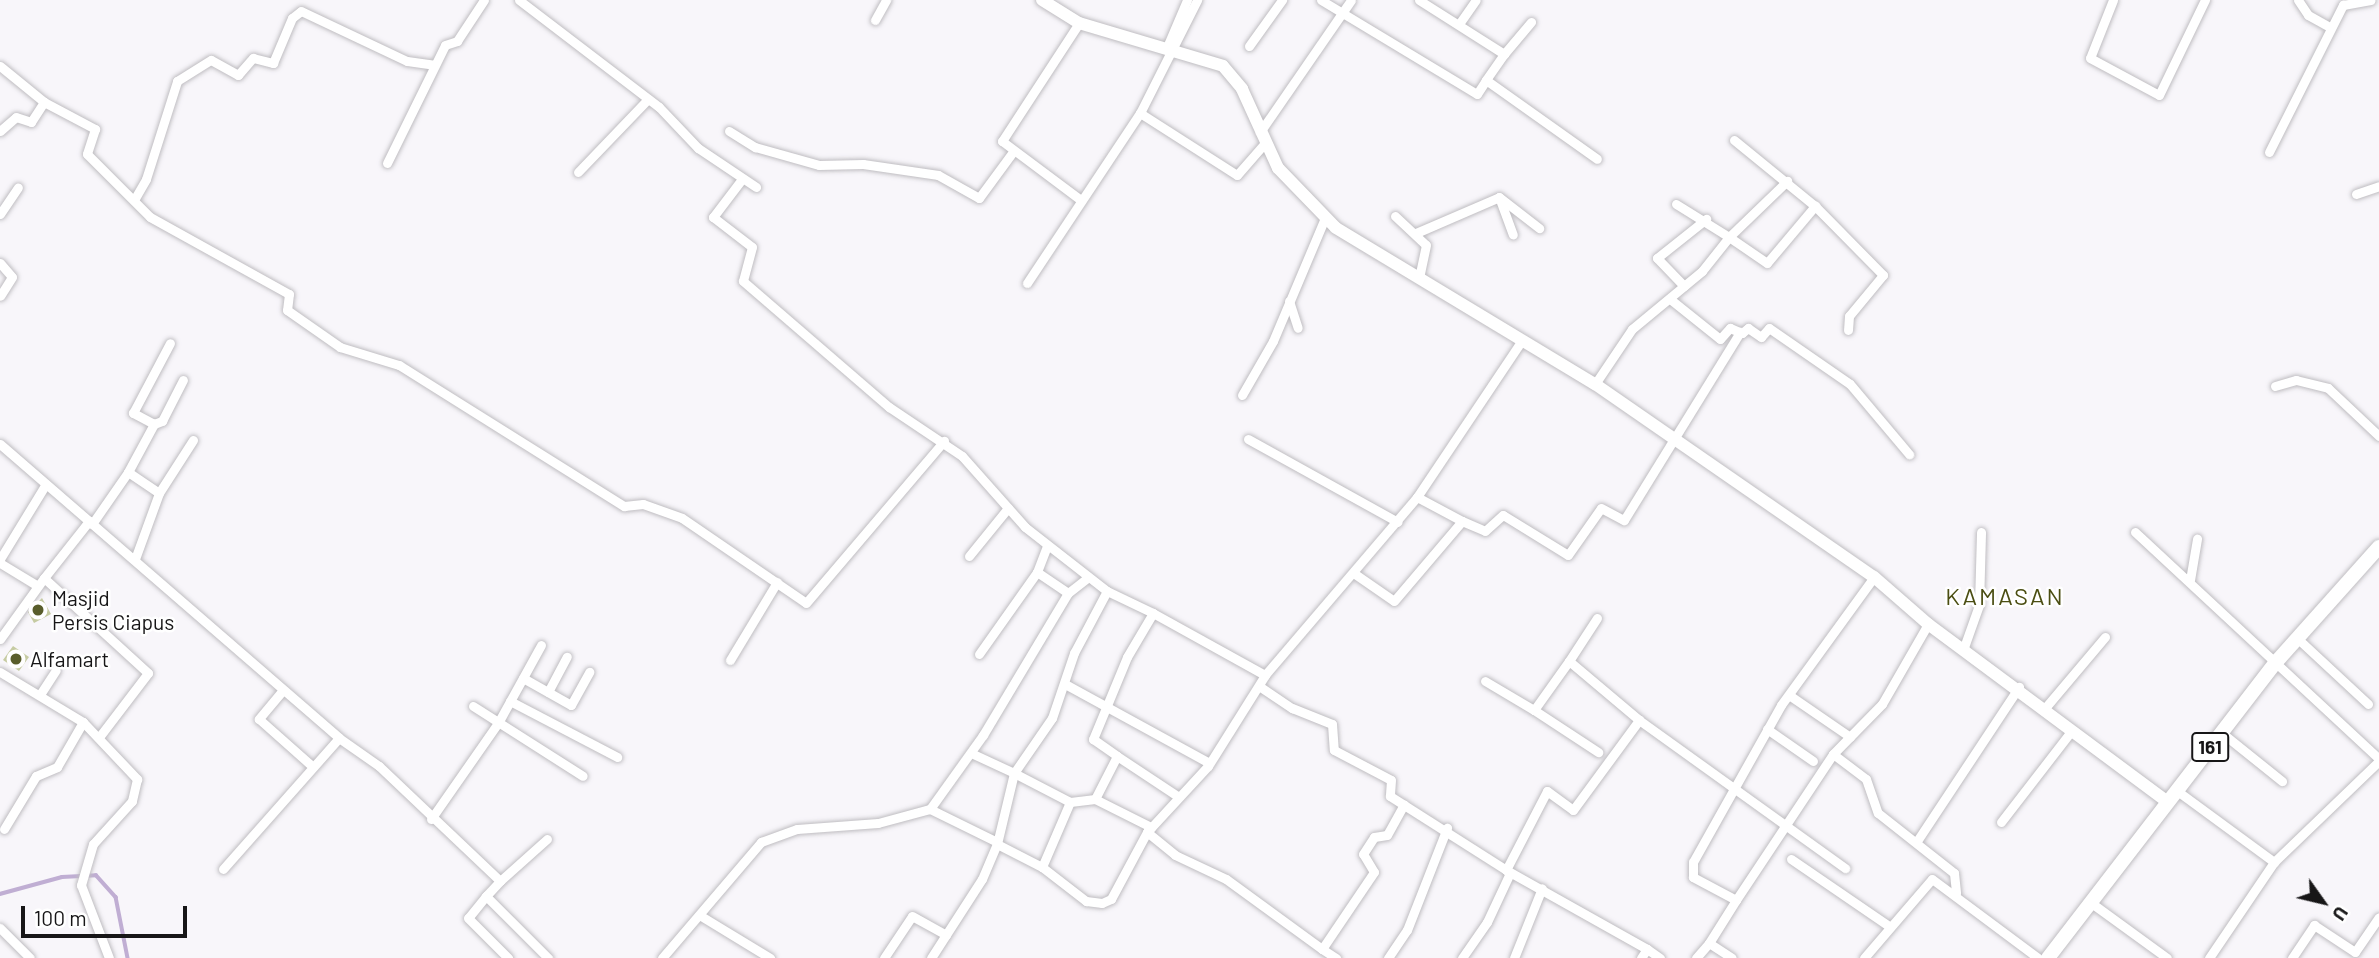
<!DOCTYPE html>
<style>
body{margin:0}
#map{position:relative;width:2379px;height:958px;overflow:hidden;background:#f8f6fa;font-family:Barlow,sans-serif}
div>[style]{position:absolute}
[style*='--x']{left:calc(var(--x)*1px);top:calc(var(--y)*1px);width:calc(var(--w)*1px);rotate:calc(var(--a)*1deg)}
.stream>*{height:3.5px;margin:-1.75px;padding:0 1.75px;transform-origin:1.75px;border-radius:1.75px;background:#c0aed3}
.building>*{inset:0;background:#c6cba2}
.roads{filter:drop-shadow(0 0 2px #bfbdc1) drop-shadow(0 0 2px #bfbdc1)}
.minor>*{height:9px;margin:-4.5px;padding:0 4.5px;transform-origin:4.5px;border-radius:4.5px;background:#fff}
.tertiary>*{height:12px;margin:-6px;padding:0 6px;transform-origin:6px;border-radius:6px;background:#fff}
.primary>*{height:14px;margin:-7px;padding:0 7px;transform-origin:7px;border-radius:7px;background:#fff}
.dots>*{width:19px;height:19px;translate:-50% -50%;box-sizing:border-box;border:4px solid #fff;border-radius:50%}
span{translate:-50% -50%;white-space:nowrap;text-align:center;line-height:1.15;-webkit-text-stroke:5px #fff;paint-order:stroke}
.shield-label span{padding:2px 5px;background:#fff;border:2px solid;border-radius:5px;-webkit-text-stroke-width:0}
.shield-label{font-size:19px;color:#171617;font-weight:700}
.poi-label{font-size:21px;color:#171617}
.left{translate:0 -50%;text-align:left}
.quarter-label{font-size:24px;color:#4b4e13;letter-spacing:2px}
.north{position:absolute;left:2288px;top:867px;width:70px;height:70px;-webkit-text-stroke:5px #fff;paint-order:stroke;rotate:124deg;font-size:19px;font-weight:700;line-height:28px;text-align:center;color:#171617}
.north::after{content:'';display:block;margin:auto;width:24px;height:32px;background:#171617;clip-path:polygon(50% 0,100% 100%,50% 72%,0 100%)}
.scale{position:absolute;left:21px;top:906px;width:166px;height:32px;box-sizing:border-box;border:4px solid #171617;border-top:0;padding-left:9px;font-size:21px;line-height:24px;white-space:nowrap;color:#171617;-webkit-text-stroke:5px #fff;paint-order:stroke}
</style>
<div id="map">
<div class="stream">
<i style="--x:0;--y:894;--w:64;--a:-15.3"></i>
<i style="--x:62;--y:877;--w:34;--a:-3"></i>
<i style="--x:96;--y:875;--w:30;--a:48"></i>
<i style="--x:116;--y:897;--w:62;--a:78.9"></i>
</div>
<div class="building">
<i style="clip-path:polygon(42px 598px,51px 614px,34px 623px,28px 612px)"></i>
<i style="clip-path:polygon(13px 646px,29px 657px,19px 671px,3px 660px)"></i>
</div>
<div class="roads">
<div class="minor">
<i style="--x:519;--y:0;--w:176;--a:37.4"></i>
<i style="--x:659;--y:107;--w:57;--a:46.4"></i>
<i style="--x:698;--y:148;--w:70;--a:33.9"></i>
<i style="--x:1321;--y:0;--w:182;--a:31.1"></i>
<i style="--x:1477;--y:94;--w:17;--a:-57"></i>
<i style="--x:1419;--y:0;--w:101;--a:32.4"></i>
<i style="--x:1504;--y:54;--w:42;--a:-49.8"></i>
<i style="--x:2113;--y:0;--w:62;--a:111.6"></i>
<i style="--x:2090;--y:58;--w:78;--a:28.2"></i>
<i style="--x:2159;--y:95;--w:106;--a:-64.2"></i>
<i style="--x:2298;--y:0;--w:18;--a:56"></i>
<i style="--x:2308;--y:15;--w:26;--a:29"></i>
<i style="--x:875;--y:20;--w:23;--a:-61"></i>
<i style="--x:1079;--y:23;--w:141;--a:123.1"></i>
<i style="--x:1002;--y:141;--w:99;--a:36.8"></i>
<i style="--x:1459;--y:24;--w:29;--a:-55"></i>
<i style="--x:1249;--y:46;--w:57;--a:-54.3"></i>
<i style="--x:1167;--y:47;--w:51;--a:-66.9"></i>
<i style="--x:1504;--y:54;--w:32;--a:125"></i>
<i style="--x:1486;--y:80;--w:136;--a:35.4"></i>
<i style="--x:0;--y:66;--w:57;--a:39.3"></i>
<i style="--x:44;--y:102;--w:58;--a:27.9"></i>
<i style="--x:95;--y:129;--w:26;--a:108"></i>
<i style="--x:87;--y:154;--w:89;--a:45"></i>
<i style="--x:150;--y:217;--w:159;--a:29"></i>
<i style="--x:289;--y:294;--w:16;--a:97"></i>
<i style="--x:287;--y:310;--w:65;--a:34.9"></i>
<i style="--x:340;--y:347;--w:62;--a:17"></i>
<i style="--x:399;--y:365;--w:266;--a:32.1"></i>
<i style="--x:624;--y:506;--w:19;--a:-6"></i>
<i style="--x:643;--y:504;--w:41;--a:19.7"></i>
<i style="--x:682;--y:518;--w:150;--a:34.4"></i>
<i style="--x:806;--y:603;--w:213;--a:-49.6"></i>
<i style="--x:1140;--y:113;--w:115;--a:32.6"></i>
<i style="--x:1237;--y:175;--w:41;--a:-48.9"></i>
<i style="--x:0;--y:131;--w:21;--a:-41"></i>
<i style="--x:16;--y:117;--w:16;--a:18"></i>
<i style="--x:31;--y:122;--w:24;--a:-57"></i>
<i style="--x:729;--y:131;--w:31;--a:32"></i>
<i style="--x:755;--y:147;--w:66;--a:15.7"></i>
<i style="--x:819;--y:165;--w:44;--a:-1.3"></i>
<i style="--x:863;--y:164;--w:76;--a:8.3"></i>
<i style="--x:938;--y:175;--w:47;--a:29.3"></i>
<i style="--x:979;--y:198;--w:56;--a:-53.7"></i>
<i style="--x:1260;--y:132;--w:160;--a:-55.4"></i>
<i style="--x:1734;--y:140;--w:104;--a:39.2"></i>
<i style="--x:1815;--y:206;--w:97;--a:45.4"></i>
<i style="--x:1883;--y:275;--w:53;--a:129.7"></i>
<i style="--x:1849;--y:316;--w:14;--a:94"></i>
<i style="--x:2269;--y:152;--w:165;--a:-63.3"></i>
<i style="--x:2343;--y:5;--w:28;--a:-10"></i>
<i style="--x:387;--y:163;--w:131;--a:-63.8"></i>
<i style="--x:445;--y:45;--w:13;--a:-18"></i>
<i style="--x:457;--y:41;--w:49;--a:-56.6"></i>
<i style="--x:578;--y:172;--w:101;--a:-46.2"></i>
<i style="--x:742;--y:179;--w:48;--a:127.3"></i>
<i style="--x:713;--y:217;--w:49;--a:37.6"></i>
<i style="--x:752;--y:247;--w:35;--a:105"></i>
<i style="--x:743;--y:281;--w:193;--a:40.8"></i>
<i style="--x:889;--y:407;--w:88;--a:33.9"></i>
<i style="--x:962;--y:456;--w:95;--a:48.4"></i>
<i style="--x:1025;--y:527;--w:104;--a:38"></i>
<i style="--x:2356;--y:194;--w:24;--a:-19"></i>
<i style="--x:1499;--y:197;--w:40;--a:69.8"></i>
<i style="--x:134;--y:200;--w:24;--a:-60"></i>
<i style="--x:146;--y:179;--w:103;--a:-72.4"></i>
<i style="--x:177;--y:81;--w:40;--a:-32"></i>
<i style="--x:211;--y:60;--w:31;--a:29"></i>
<i style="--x:238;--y:75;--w:23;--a:-49"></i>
<i style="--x:253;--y:58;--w:21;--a:14"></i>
<i style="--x:273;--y:63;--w:49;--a:-67.1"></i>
<i style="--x:292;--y:18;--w:11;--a:-38"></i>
<i style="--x:301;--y:11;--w:117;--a:25.3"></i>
<i style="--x:407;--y:61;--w:27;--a:8"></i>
<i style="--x:1676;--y:204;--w:62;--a:31.9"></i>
<i style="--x:1729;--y:237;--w:81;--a:-44"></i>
<i style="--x:0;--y:214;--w:32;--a:-56"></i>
<i style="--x:1395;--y:216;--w:42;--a:43.1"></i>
<i style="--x:1426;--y:245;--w:34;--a:102"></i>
<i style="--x:1416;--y:233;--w:90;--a:-23.4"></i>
<i style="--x:1499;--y:197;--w:51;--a:37.8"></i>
<i style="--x:0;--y:263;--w:18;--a:49"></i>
<i style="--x:12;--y:277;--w:22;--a:122"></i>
<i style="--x:1027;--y:283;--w:204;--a:-56.4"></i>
<i style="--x:1140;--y:113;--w:127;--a:-63.2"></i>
<i style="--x:1684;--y:286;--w:39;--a:-134"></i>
<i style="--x:1657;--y:258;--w:63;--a:-38.5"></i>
<i style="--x:1670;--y:299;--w:64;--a:38.7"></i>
<i style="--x:1720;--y:339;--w:15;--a:-48"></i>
<i style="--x:1730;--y:328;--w:13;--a:23"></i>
<i style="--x:1742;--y:333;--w:8;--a:-40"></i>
<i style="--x:1748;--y:328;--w:16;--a:35"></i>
<i style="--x:1761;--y:337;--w:12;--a:-48"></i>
<i style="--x:1769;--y:328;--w:98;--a:34.7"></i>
<i style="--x:1850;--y:384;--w:92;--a:49.9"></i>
<i style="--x:1289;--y:301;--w:28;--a:72"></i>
<i style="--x:1595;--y:384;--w:66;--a:-56.1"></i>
<i style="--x:1632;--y:329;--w:91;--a:-39.6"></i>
<i style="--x:1702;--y:271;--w:43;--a:-51.5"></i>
<i style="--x:1729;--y:237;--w:46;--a:34.4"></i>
<i style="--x:1767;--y:263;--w:75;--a:-49.9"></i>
<i style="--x:2275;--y:386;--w:22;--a:-16"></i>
<i style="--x:2296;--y:380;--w:33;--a:14"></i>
<i style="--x:2328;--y:388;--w:70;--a:43.3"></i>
<i style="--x:1242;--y:395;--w:62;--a:-60.1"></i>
<i style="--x:1273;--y:341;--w:134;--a:-67.1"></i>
<i style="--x:154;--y:424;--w:9;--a:-21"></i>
<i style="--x:162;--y:421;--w:46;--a:-62.9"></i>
<i style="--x:1248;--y:439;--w:171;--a:29"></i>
<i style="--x:0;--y:444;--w:449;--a:40.9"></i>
<i style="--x:339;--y:738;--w:49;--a:35"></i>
<i style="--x:379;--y:766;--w:167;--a:43.5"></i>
<i style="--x:500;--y:881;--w:21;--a:133"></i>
<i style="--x:486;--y:896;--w:88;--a:45"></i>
<i style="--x:128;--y:472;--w:55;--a:-61.6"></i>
<i style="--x:154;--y:424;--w:24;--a:-152"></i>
<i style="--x:133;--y:413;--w:79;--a:-62.1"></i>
<i style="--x:1417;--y:497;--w:51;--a:28.1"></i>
<i style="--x:92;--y:524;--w:63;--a:-55.3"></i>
<i style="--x:128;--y:472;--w:37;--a:34"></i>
<i style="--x:159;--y:493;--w:63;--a:-57.3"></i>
<i style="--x:2135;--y:532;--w:333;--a:42.9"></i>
<i style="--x:969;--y:556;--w:62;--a:-50.9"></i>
<i style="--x:0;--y:559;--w:88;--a:-58.5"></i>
<i style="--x:135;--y:559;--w:70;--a:-70"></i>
<i style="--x:0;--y:563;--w:44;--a:31.2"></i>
<i style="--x:1037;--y:572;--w:37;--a:34"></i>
<i style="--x:1068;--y:593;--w:24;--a:-38"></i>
<i style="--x:1355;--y:574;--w:47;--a:34.7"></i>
<i style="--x:1394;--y:601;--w:105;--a:-49.6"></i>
<i style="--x:1462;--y:521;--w:25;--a:23"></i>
<i style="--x:1485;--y:531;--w:24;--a:-42"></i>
<i style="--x:1503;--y:515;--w:76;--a:31.6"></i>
<i style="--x:1568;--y:555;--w:57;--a:-54.9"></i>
<i style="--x:1601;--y:508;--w:26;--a:28"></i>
<i style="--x:1624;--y:520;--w:221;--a:-58.3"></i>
<i style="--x:44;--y:578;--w:73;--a:-51.7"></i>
<i style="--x:2190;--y:580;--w:42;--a:-80.3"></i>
<i style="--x:1153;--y:613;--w:51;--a:120.6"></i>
<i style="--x:1127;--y:657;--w:89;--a:112.5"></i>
<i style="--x:1093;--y:739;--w:29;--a:35"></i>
<i style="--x:1117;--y:756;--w:48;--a:117.1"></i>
<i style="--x:1095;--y:799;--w:25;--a:173"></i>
<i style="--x:1070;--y:802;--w:63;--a:-152.6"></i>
<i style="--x:1014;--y:773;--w:67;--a:-55.4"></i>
<i style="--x:1052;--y:718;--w:69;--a:-71.3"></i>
<i style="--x:1074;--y:653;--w:70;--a:-62"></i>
<i style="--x:1107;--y:591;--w:51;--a:25.6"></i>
<i style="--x:1153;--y:613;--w:128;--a:29"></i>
<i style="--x:1265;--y:675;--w:234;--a:-49.5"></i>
<i style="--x:1417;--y:497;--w:189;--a:-56.2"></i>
<i style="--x:1597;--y:618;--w:51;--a:123.1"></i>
<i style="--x:1569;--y:661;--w:92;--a:40.1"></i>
<i style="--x:2297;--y:638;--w:97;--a:42.9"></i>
<i style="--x:0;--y:639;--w:75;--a:-54.2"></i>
<i style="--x:44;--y:578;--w:141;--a:42.4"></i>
<i style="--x:148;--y:673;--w:79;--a:127.3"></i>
<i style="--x:1963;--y:650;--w:48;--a:-70.4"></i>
<i style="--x:1979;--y:605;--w:73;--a:-88.4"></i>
<i style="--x:979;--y:654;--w:100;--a:-54.7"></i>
<i style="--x:1037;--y:572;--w:28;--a:-69"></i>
<i style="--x:730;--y:660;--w:91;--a:-58.9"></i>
<i style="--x:0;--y:672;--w:97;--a:31.1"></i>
<i style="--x:83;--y:722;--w:79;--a:46.5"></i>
<i style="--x:137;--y:779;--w:23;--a:103"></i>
<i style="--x:132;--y:801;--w:58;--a:132.2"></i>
<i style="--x:93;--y:844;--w:43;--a:106.3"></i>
<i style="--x:81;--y:885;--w:78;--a:69"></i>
<i style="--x:523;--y:678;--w:55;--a:29.4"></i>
<i style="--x:571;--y:705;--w:38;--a:-61"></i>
<i style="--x:1485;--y:681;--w:57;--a:30.6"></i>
<i style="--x:1534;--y:710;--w:60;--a:-54.5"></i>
<i style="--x:1065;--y:684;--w:164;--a:28.7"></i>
<i style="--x:1259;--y:686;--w:40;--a:34"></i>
<i style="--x:1292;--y:708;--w:43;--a:21.8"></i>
<i style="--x:1332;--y:724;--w:26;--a:86"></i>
<i style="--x:1334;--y:750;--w:64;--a:27.8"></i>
<i style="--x:1391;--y:780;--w:16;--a:94"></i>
<i style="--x:1390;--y:796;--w:138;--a:32.5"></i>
<i style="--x:283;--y:690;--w:38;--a:130"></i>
<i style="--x:259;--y:719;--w:71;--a:41.6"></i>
<i style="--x:548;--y:692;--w:40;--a:-62"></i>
<i style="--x:41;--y:693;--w:27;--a:-57"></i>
<i style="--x:1789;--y:695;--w:74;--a:34.5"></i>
<i style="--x:510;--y:701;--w:121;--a:27.6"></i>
<i style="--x:473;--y:706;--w:130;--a:32.5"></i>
<i style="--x:2045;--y:708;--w:93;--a:-49.8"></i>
<i style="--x:1534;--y:710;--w:77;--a:33.3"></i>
<i style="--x:1767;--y:729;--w:56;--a:34.8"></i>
<i style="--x:2222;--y:733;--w:77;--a:38.7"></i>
<i style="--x:971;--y:753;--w:47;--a:24.9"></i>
<i style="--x:1014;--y:773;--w:73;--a:103.5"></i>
<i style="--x:997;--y:844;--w:51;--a:27.1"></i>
<i style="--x:1042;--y:867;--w:56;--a:37.7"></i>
<i style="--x:1086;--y:901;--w:16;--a:7"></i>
<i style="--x:1102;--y:903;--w:10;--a:-24"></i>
<i style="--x:1111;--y:899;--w:76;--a:-61.8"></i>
<i style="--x:1147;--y:832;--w:90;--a:-47.3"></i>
<i style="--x:1208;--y:766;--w:107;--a:-57.9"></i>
<i style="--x:1833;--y:754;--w:41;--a:37.1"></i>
<i style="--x:1866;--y:779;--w:36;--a:71"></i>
<i style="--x:1878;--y:813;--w:97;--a:38.3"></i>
<i style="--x:1954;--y:873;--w:20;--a:84"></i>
<i style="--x:1117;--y:756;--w:71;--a:33.5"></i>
<i style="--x:2176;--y:790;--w:122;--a:36.3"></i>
<i style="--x:1095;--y:799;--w:63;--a:26.6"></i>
<i style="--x:930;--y:809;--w:72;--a:26.2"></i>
<i style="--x:431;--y:819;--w:117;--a:-55.1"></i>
<i style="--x:498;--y:723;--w:89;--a:-61.1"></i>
<i style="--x:2001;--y:822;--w:116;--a:-52.3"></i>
<i style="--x:4;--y:829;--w:62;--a:-58.9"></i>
<i style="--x:36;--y:776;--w:23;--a:-23"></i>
<i style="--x:57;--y:767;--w:52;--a:-60"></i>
<i style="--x:1147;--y:832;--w:36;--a:39"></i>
<i style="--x:1175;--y:855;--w:56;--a:25.2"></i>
<i style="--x:1226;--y:879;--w:119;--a:36.1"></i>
<i style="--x:1322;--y:949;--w:93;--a:-56"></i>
<i style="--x:1374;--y:872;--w:21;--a:-121"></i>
<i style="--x:1363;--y:854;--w:20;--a:-57"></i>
<i style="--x:1374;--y:837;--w:13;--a:-9"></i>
<i style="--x:1387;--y:835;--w:35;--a:-61"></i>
<i style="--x:1917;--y:841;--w:185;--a:-56.5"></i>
<i style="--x:1791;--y:859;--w:119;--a:34.4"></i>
<i style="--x:1042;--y:867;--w:71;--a:-66.7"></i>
<i style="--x:223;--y:869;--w:175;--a:-48.5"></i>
<i style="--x:500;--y:881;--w:63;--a:-41.8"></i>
<i style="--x:486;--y:896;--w:28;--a:129"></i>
<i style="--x:468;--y:918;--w:57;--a:45"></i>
<i style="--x:1736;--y:900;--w:175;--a:-56.4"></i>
<i style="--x:1833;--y:754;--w:70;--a:-45.6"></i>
<i style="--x:1882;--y:704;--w:92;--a:-60.1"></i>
<i style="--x:2090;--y:902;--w:95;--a:36"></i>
<i style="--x:701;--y:916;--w:81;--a:31.3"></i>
<i style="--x:0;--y:928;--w:42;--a:45"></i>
<i style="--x:1709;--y:943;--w:51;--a:-57.9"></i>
<i style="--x:1736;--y:900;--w:49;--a:-151.9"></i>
<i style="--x:1693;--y:877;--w:15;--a:-90"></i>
<i style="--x:1693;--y:862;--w:180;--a:-60.7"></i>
<i style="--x:1781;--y:705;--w:158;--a:-54"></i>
<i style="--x:1322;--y:949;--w:17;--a:33"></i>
<i style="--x:1647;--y:949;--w:162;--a:-150.7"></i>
<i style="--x:1506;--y:870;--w:89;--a:-62.6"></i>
<i style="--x:1547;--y:791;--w:32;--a:36"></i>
<i style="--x:1573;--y:810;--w:112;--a:-53.7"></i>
<i style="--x:1639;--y:720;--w:254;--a:35.7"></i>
<i style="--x:662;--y:958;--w:153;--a:-49.5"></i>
<i style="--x:761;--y:842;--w:38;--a:-20"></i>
<i style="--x:797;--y:829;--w:81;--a:-4.2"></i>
<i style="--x:878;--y:823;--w:54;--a:-15.1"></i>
<i style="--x:930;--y:809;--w:91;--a:-54.4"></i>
<i style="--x:983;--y:735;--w:165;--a:-59.1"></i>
<i style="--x:884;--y:958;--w:50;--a:-56.3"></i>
<i style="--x:912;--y:916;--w:39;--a:29"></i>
<i style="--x:931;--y:958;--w:94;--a:-57.2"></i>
<i style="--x:982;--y:879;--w:38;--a:-67"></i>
<i style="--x:1388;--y:958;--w:34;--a:-56"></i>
<i style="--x:1407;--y:930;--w:110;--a:-68.6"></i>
<i style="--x:1462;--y:958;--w:44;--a:-55.2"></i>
<i style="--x:1487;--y:922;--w:54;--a:-64.9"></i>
<i style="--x:1514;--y:958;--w:75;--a:-68.2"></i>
<i style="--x:1641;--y:958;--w:11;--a:-56"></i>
<i style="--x:1647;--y:949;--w:16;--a:35"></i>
<i style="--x:1696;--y:958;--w:20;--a:-49"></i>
<i style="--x:1709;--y:943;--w:27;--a:33"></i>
<i style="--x:1864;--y:958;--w:104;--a:-49.3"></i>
<i style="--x:1932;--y:879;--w:132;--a:36.7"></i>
<i style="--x:2209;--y:958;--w:116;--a:-55.9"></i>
<i style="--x:2274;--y:862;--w:146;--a:-43.9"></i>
<i style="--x:2292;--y:958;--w:40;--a:-56"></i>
<i style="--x:2314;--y:925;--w:49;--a:33.4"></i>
<i style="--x:2355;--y:952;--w:42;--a:-55.6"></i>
</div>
<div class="tertiary">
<i style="--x:1042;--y:0;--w:44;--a:31.9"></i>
<i style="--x:1079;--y:23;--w:150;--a:16.6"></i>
<i style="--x:1223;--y:66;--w:30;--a:50"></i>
<i style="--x:1242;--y:89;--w:87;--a:65.5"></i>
<i style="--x:1278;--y:168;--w:83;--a:46"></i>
<i style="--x:1336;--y:228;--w:302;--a:31.1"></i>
<i style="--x:1595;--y:384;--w:339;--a:34.7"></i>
<i style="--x:1874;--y:577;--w:72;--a:41"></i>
<i style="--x:1928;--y:624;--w:297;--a:36.6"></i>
</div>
<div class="primary">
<i style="--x:2048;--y:958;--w:375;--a:-52.4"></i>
<i style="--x:2277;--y:661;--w:153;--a:-48.2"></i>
</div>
</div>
<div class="dots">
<i style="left:38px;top:610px;background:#595d2b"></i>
<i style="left:16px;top:659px;background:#595d2b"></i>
</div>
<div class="shield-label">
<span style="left:2210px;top:747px">161</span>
</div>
<div class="poi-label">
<span class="left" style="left:52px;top:610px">Masjid<br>Persis Ciapus</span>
<span class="left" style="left:30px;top:659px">Alfamart</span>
</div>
<div class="quarter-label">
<span style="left:2005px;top:596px">KAMASAN</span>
</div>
<div class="north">U</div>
<div class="scale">100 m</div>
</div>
